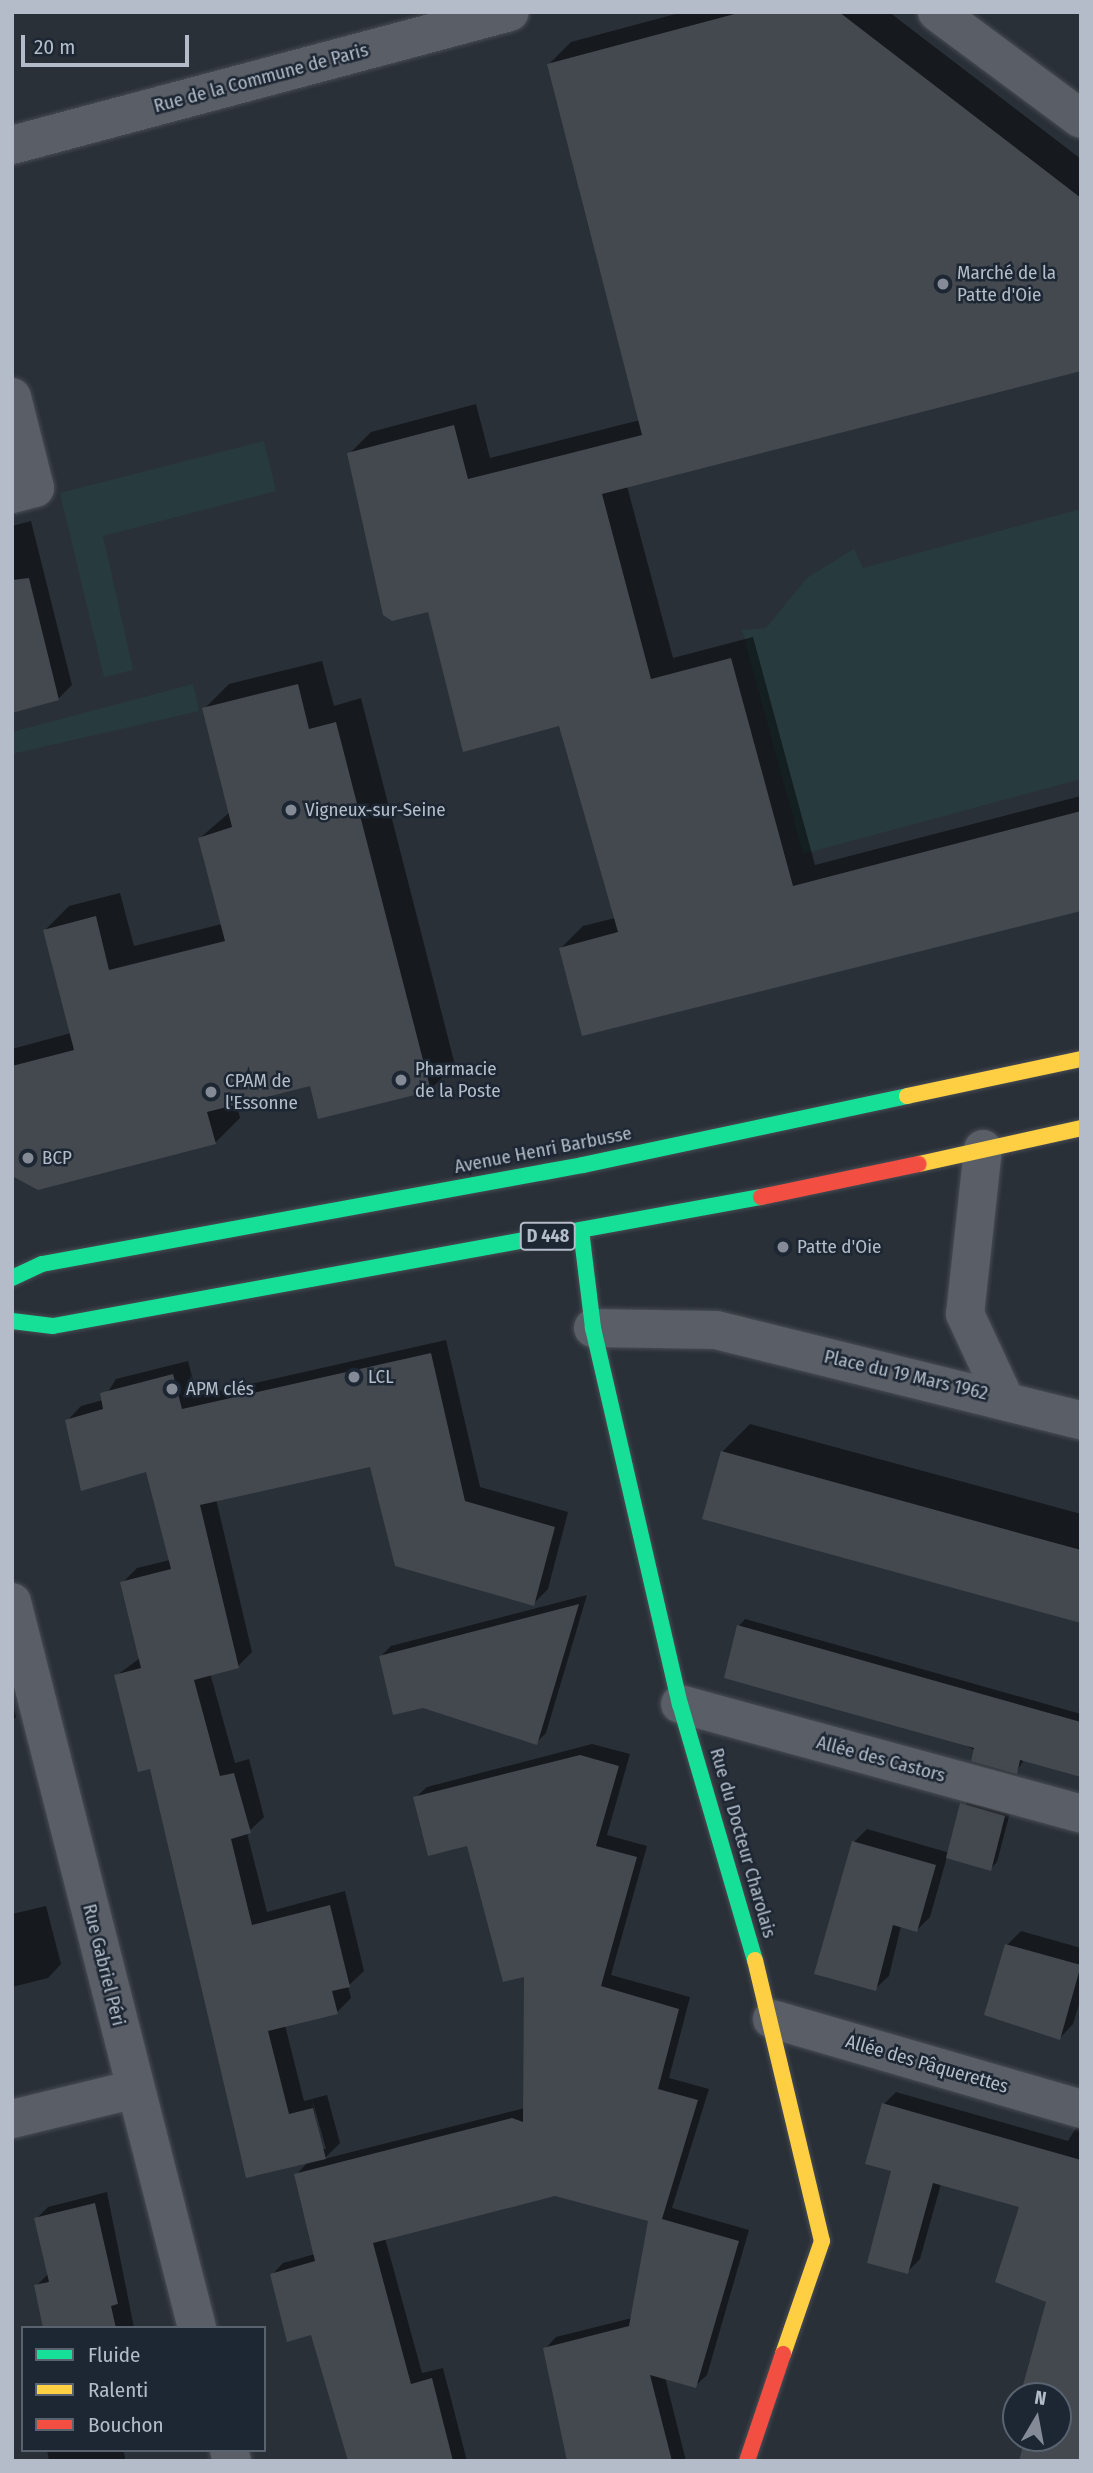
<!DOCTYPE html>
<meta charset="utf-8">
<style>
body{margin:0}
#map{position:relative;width:1093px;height:2473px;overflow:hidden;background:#2a3038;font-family:"Fira Sans Condensed",sans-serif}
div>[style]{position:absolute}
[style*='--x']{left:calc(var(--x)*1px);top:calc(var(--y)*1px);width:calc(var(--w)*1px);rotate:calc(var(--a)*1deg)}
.green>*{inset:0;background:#273a3e}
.shadow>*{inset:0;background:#0007}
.building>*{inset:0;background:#444950}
.roads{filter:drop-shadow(0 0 2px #484c53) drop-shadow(0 0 2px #484c53)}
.street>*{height:38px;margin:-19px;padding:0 19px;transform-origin:19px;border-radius:19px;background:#5a5e66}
.fast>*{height:16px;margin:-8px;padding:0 8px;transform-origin:8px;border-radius:8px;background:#16e098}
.slow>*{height:16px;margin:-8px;padding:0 8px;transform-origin:8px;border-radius:8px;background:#ffcf43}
.jam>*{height:16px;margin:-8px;padding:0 8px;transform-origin:8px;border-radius:8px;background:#f24e42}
.dots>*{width:19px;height:19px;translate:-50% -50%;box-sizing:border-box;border:4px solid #1d2633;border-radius:50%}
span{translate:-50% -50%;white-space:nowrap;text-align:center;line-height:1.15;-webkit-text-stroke:5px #1d2633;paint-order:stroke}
.shield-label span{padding:2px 5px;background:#1d2633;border:2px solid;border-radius:5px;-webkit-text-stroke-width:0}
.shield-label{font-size:18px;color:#b4bcc9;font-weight:700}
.street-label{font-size:19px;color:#b4bcc9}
.poi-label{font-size:19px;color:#b4bcc9}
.left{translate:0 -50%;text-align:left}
.frame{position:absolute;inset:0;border:14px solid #b4bcc9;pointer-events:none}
.legend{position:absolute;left:21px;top:2326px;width:245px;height:126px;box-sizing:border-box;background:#1d2633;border:2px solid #59626f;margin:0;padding:9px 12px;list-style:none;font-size:21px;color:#b4bcc9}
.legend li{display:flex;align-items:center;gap:14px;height:35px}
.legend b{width:35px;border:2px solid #59626f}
.north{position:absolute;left:1002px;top:2382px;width:70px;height:70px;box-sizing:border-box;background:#1d2633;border:2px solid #59626f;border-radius:50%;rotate:10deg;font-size:19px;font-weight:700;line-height:28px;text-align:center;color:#b4bcc9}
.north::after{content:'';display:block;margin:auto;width:24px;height:32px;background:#848b96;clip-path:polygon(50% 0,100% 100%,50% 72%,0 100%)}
.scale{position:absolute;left:21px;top:35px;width:168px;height:32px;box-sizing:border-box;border:4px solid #b4bcc9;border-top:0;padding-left:9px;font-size:21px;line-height:24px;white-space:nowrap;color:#b4bcc9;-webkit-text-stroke:5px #1d2633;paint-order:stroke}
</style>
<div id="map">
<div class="green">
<i style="clip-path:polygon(264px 441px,276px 491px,103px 536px,133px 670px,104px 677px,60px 493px)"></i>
<i style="clip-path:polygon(1081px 509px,1081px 779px,803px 854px,742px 630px,766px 628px,807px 578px,854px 549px,863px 568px)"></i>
<i style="clip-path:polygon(193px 684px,199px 711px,12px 754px,12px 732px)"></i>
</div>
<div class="shadow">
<i style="clip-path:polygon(683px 12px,889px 12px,1081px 159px,1081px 369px,627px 486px,673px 658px,753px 637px,815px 865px,1081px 796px,1081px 909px,561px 948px,583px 926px,615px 918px,561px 724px,429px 610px,349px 454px,371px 432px,476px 404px,490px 458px,640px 420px,549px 64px,571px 42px)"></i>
<i style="clip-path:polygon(31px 521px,72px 685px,58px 699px,12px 711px,12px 526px)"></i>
<i style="clip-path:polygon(322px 661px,334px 706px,361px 698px,455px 1065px,430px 1090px,311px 1084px,236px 1103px,240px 1118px,215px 1143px,12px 1174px,12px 1049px,71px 1033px,45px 930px,69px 906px,120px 893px,134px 946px,222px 924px,200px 838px,230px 812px,204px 709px,229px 684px)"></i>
<i style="clip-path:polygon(evenodd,446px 1340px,480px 1487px,568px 1512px,548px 1589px,533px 1604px,371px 1465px,216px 1499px,252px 1652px,238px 1666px,210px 1673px,235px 1763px,249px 1759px,264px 1817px,247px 1833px,267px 1912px,345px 1891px,364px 1971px,348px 1986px,351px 1998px,337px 2012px,285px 2025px,304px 2101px,327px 2095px,340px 2143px,324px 2159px,525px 2108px,526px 1974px,468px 1844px,415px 1798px,427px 1787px,592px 1744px,630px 1754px,607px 1835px,647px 1846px,611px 1975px,690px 1997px,669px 2078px,709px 2089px,672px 2208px,749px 2230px,707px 2375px,695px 2386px,665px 2377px,686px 2461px,569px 2461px,545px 2349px,556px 2337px,632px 2318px,650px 2220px,555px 2194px,385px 2238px,422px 2373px,443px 2368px,467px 2461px,350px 2461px,312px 2333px,272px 2275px,283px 2263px,315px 2254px,296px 2175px,309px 2161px,247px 2176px,152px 1767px,116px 1676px,140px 1658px,122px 1583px,137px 1568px,170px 1560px,147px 1470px,67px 1421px,81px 1406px,103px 1400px,116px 1379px,188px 1361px,197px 1396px,446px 1340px,312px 2099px,326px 2149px,322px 2149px,312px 2099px)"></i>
<i style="clip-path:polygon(750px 1424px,1081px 1514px,1081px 1621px,722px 1452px)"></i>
<i style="clip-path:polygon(587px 1595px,546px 1733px,536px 1743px,381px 1656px,391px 1646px)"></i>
<i style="clip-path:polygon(745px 1619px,1081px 1714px,1081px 1775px,1024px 1760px,1016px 1772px,739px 1626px)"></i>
<i style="clip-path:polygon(12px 1702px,16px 1717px,12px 1721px)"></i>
<i style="clip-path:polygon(968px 1798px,1011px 1809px,997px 1862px,990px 1869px,947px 1857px,930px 1917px,917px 1930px,901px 1926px,889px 1976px,875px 1989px,854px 1842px,867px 1829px,950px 1853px)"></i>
<i style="clip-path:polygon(46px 1906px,61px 1964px,48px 1978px,12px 1987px,12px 1914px)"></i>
<i style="clip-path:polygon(1021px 1931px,1081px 1948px,1081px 1998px,1073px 2024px,1060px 2038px,1007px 1945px)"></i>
<i style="clip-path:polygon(896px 2092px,1068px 2141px,1081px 2120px,1081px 2461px,1027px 2438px,1058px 2438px,1058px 2396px,1022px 2396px,1048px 2301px,1021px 2205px,941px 2184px,920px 2259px,907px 2272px,884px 2104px)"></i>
<i style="clip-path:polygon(107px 2192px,134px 2328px,45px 2328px,36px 2286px,48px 2274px,36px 2219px,48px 2207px)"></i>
<i style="clip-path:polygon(47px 2450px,123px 2450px,126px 2461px,49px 2461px)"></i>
</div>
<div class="building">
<i style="clip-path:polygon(742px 12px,839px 12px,1081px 198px,1081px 371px,602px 494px,651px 679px,731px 658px,793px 886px,1081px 811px,1081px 911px,582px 1036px,559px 948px,618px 932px,559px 726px,463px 752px,428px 612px,392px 621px,383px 615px,347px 453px,454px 425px,468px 479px,642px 435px,547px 64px)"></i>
<i style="clip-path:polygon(29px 578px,59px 700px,12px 713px,12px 580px)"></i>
<i style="clip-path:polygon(298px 684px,309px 729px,336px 722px,431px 1091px,318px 1119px,310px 1086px,207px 1112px,216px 1144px,38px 1190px,12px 1176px,12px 1066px,74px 1050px,43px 930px,96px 916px,109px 970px,225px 941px,198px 838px,232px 827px,202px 708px)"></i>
<i style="clip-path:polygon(431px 1353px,465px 1501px,555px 1527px,534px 1606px,395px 1566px,370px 1467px,200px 1505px,239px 1668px,194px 1680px,220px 1776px,234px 1773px,251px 1833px,231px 1839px,252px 1925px,330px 1905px,350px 1987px,332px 1991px,338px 2014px,268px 2031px,289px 2114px,313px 2108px,326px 2159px,246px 2178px,150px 1769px,138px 1772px,114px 1675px,141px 1668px,120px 1582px,171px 1569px,146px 1472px,81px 1491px,65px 1420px,103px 1409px,100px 1393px,173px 1374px,182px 1409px)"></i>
<i style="clip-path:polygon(721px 1451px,1081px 1550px,1081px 1623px,702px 1519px)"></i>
<i style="clip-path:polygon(579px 1604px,537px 1745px,423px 1708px,393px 1715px,379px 1656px)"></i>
<i style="clip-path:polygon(737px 1625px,1081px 1722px,1081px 1777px,1020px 1760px,1017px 1774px,971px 1761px,974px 1748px,724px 1678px)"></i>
<i style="clip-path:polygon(580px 1755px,619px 1766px,596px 1846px,637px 1857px,601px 1986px,679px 2009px,658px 2089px,698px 2100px,662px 2219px,739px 2241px,696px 2388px,650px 2375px,672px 2461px,567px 2461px,543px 2348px,629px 2326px,648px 2221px,555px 2196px,373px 2243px,411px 2384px,432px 2378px,453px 2461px,348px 2461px,311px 2335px,287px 2342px,270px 2274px,315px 2261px,294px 2174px,512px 2118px,523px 2122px,524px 1977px,503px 1982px,467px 1846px,428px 1856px,413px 1797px)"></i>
<i style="clip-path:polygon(960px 1803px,1005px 1816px,991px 1871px,946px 1858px)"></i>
<i style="clip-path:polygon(852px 1841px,936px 1865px,917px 1932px,893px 1925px,876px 1991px,814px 1974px)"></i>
<i style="clip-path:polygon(1005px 1944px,1081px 1965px,1060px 2040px,984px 2015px)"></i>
<i style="clip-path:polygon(882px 2103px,1081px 2160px,1081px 2461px,1019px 2461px,1025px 2438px,1058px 2438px,1058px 2396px,1020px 2396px,1046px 2302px,995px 2282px,1019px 2207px,933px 2183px,908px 2274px,867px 2263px,891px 2171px,865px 2164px)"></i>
<i style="clip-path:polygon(95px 2203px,118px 2304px,111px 2306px,116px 2328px,43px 2328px,34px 2285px,49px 2282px,34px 2218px)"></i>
</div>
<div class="roads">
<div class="street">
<i style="--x:937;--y:12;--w:179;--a:36.6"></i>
<i style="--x:12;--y:145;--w:515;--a:-14.95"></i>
<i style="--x:12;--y:397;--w:94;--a:75.8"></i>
<i style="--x:35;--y:488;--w:24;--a:165"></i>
<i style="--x:983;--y:1149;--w:166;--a:96.2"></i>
<i style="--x:965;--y:1314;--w:93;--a:65.1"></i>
<i style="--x:593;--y:1328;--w:123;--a:0.9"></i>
<i style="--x:716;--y:1330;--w:376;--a:13.9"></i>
<i style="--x:12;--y:1602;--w:749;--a:75.7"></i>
<i style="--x:680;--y:1704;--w:416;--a:15.3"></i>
<i style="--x:772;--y:2019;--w:322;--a:16.2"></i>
<i style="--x:12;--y:2119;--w:127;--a:-13.7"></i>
<i style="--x:229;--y:2450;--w:11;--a:75"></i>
</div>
<div class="fast">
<i style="--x:581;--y:1230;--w:99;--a:83"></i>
<i style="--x:593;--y:1328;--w:386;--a:77"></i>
<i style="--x:680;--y:1704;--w:267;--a:73.7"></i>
<i style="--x:12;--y:1278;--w:33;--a:-25"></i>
<i style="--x:42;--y:1264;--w:550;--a:-10.37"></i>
<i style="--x:583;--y:1165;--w:331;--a:-12"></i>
<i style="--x:12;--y:1321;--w:41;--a:7"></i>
<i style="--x:53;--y:1326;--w:720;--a:-10.33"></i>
</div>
<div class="slow">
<i style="--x:907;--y:1096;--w:178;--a:-12"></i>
<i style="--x:919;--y:1164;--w:166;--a:-12.5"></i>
<i style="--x:755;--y:1960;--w:289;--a:76.6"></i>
<i style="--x:822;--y:2241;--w:120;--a:109"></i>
</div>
<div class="jam">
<i style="--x:761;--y:1197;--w:161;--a:-11.8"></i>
<i style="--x:747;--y:2461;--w:113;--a:-71.4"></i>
</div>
</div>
<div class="dots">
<i style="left:943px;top:284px;background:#848b96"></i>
<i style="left:291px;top:810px;background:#848b96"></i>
<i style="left:401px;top:1080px;background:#848b96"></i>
<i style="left:211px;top:1092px;background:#848b96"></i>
<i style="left:28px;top:1158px;background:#848b96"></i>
<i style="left:783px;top:1247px;background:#848b96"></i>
<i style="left:354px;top:1377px;background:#848b96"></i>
<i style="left:172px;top:1389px;background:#848b96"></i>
</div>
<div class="shield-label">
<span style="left:548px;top:1236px">D 448</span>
</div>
<div class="street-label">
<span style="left:261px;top:78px;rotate:-15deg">Rue de la Commune de Paris</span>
<span style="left:543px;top:1150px;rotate:-11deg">Avenue Henri Barbusse</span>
<span style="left:906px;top:1375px;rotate:13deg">Place du 19 Mars 1962</span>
<span style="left:881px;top:1759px;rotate:15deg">Allée des Castors</span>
<span style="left:743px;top:1843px;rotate:74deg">Rue du Docteur Charolais</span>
<span style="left:104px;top:1965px;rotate:76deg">Rue Gabriel Péri</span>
<span style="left:927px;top:2064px;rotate:16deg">Allée des Pâquerettes</span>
</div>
<div class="poi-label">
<span class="left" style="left:957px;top:284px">Marché de la<br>Patte d'Oie</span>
<span class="left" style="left:305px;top:810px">Vigneux-sur-Seine</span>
<span class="left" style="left:415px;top:1080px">Pharmacie<br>de la Poste</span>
<span class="left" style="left:225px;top:1092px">CPAM de<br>l'Essonne</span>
<span class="left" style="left:42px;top:1158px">BCP</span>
<span class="left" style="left:797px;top:1247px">Patte d'Oie</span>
<span class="left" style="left:368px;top:1377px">LCL</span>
<span class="left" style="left:186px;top:1389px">APM clés</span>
</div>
<div class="frame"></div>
<ul class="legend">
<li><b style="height:9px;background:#16e098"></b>Fluide</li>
<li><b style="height:9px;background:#ffcf43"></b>Ralenti</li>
<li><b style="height:9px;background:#f24e42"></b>Bouchon</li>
</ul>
<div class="north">N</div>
<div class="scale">20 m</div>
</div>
